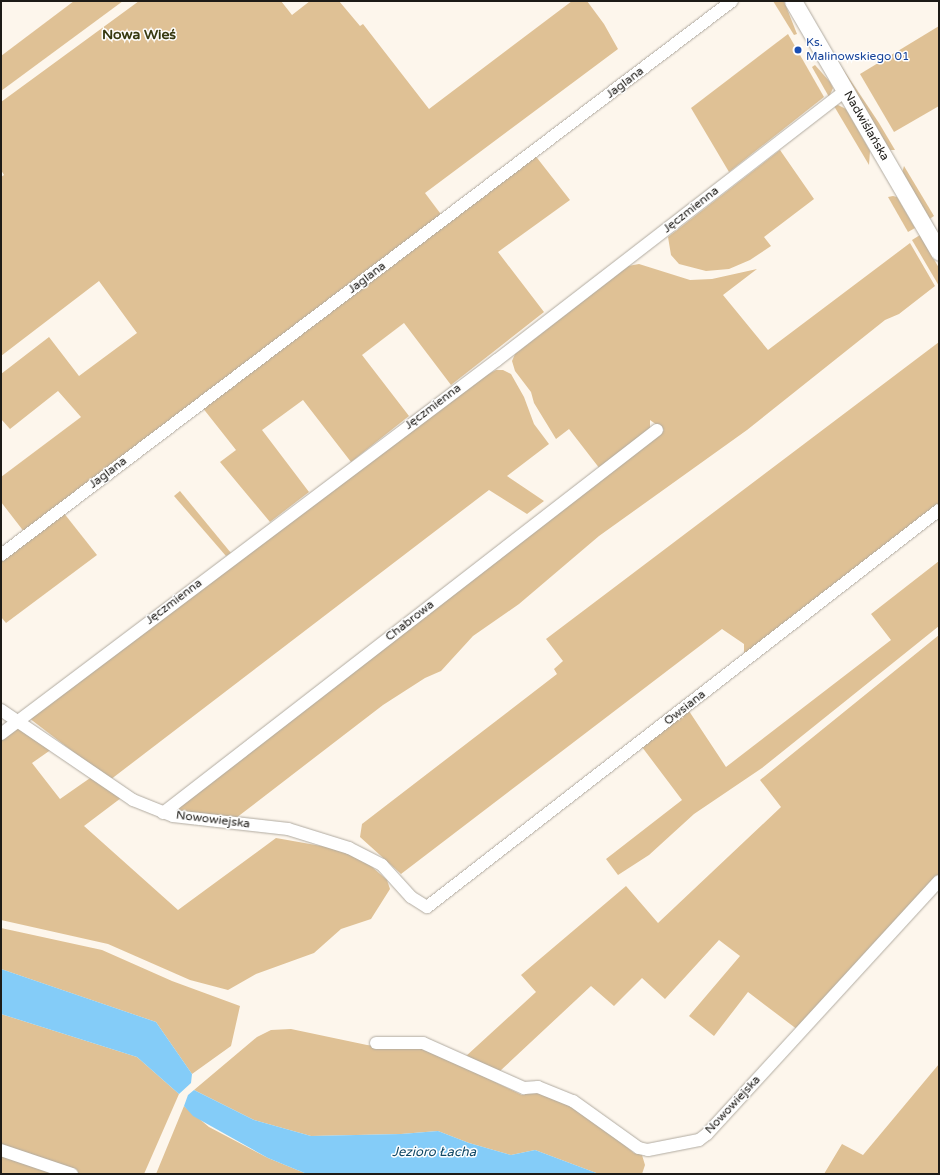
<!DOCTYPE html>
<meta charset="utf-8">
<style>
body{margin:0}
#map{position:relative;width:940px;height:1175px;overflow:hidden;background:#fdf6ec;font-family:"Varela Round",sans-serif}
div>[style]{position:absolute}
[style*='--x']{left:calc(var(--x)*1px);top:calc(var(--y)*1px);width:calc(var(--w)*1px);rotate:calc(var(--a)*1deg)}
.green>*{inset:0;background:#dfc195}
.water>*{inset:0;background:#84ccf8}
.roads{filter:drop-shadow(0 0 1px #b1aba1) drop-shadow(0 0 1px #b1aba1)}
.minor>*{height:12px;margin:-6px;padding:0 6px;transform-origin:6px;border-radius:6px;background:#fff}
.secondary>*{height:17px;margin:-8.5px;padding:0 8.5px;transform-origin:8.5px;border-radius:8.5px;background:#fff}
.dots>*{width:11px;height:11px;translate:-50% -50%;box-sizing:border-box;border:2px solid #fff;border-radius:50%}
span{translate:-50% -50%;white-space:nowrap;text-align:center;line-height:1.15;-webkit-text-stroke:3px #fff;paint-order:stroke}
.transit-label{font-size:12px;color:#164399}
.left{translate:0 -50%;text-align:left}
.street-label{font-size:12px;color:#1d1b17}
.water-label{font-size:13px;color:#0f4866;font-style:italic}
.quarter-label{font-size:14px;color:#383a11;font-weight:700}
.frame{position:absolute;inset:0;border:2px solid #1d1b17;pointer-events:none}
</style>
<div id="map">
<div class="green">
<i style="clip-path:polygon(74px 1px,123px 1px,1px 91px,1px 56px)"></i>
<i style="clip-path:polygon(139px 1px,281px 1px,292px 15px,310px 1px,339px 1px,360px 26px,363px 24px,429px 109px,572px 1px,587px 1px,604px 24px,618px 49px,425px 193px,443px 217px,25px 533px,1px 502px,1px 477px,81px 417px,58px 391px,10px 429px,1px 419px,1px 374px,49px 337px,79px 376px,137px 333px,99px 281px,1px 356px,1px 177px,4px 175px,1px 170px,1px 102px)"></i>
<i style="clip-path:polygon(773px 1px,784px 1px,797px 34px,794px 35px)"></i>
<i style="clip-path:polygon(939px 26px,939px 106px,894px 132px,860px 74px)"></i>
<i style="clip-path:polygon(788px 34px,824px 97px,729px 172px,691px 108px)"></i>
<i style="clip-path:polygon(839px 63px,879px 123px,895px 150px,889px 150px)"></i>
<i style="clip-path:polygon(815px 65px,830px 82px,833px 88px,829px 97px,812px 67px)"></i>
<i style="clip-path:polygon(838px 105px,846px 109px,870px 151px,869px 165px,834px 106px)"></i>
<i style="clip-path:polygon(780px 150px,814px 199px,764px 237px,771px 246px,750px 260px,729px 269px,706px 271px,679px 264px,671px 255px,668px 237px)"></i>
<i style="clip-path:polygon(534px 154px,570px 200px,498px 252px,544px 312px,451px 385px,404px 323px,362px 355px,409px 416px,351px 462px,303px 400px,262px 430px,309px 492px,270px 522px,220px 462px,236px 450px,202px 407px)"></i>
<i style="clip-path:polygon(904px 166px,934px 216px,928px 220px,902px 173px)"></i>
<i style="clip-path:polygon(893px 196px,897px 197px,915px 228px,908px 232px,888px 197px)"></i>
<i style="clip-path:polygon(920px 235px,939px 268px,939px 286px,912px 240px)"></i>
<i style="clip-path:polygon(910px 243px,935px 286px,899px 314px,885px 320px,747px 430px,599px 536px,519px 604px,473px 636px,441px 671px,425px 678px,383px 705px,236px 818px,170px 811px,664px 430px,650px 420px,650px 430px,600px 469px,569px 429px,556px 439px,534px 403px,531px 392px,515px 371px,512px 361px,515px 354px,628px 266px,639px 264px,690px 280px,712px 279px,757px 269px,723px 295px,768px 350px)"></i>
<i style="clip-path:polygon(939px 342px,939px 506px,744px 657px,744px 644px,722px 629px,401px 874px,360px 837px,362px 824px,557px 674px,554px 669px,563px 661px,546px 639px)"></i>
<i style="clip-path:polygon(496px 370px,503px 370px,511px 374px,524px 397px,534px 424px,549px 444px,507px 476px,544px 501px,527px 514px,489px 490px,110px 780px,29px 718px,481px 378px)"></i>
<i style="clip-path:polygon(180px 491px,231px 553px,226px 556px,174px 496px)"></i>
<i style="clip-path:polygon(63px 512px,97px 555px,6px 623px,1px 617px,1px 559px)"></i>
<i style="clip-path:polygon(939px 561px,939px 626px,762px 768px,694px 814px,649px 855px,618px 875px,606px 859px,682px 800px,642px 747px,689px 711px,726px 767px,891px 640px,871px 614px)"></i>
<i style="clip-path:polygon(939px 635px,939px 874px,798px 1030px,748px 992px,714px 1036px,689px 1016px,740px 956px,719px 940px,665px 999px,642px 978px,614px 1006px,591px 986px,500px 1071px,465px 1057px,536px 992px,521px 975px,626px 886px,658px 923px,781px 807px,760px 780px)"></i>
<i style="clip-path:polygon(20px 727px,52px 749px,32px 763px,60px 799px,93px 776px,121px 798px,84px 826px,178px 910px,276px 838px,344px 850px,371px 866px,387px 880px,390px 889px,371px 919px,341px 929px,314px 953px,256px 974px,228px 990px,190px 980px,108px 944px,1px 920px,1px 736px)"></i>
<i style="clip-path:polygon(1px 928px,102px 950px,172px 981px,240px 1006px,231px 1046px,192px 1074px,156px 1022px,1px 969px)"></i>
<i style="clip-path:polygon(1px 1014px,137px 1057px,179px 1094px,144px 1174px,82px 1174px,1px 1145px)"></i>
<i style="clip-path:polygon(291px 1029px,367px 1045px,404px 1049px,425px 1048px,522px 1095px,534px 1092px,557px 1098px,599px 1124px,634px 1153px,642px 1155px,645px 1165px,642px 1174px,599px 1174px,535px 1150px,511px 1155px,469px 1143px,438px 1131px,401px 1134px,311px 1136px,254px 1120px,194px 1090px,257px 1037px,271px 1030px)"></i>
<i style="clip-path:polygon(939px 1064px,939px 1174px,824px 1174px,842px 1144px,863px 1155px)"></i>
<i style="clip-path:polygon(184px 1106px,209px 1127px,268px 1158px,307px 1174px,156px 1174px)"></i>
<i style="clip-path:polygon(1px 1156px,60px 1174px,1px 1174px)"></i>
</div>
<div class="water">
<i style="clip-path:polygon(1px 969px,156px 1022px,192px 1074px,191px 1083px,179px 1094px,137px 1057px,1px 1014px)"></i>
<i style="clip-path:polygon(194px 1090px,254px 1120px,311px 1136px,401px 1134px,438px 1131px,469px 1143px,511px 1155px,535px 1150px,599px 1174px,307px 1174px,268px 1158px,193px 1116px,184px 1106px,188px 1095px)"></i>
</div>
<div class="roads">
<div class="minor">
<i style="--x:1;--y:555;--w:917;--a:-37.16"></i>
<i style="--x:1;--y:710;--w:160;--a:34.3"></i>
<i style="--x:133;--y:800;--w:43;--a:21.8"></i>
<i style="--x:173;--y:816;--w:116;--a:6.4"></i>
<i style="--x:288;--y:829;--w:64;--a:17.3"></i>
<i style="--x:349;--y:848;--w:37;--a:27"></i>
<i style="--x:382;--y:865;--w:43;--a:47.8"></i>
<i style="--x:411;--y:897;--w:19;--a:32"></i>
<i style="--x:427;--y:907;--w:648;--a:-37.79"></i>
<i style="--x:1;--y:734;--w:621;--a:-37.02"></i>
<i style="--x:497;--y:360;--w:440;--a:-37.7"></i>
<i style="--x:163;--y:813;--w:625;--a:-37.79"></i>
<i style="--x:376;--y:1043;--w:47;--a:0"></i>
<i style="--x:423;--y:1043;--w:111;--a:24"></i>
<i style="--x:524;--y:1088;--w:14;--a:-4"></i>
<i style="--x:538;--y:1087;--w:38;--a:22"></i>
<i style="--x:573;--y:1101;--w:81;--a:35.5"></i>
<i style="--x:639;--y:1148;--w:9;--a:13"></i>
<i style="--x:648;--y:1150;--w:52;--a:-11.1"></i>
<i style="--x:699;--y:1140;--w:10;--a:-37"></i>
<i style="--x:707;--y:1134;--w:343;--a:-47.5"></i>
<i style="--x:1;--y:1150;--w:75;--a:18.7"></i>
</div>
<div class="secondary">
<i style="--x:793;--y:1;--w:290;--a:59.8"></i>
</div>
</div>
<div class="dots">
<i style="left:798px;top:50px;background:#1a4fb4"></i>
</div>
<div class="transit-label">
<span class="left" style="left:806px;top:50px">Ks.<br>Malinowskiego 01</span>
</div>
<div class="street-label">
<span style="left:625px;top:83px;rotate:-37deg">Jaglana</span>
<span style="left:866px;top:126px;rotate:60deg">Nadwiślańska</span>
<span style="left:691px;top:210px;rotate:-38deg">Jęczmienna</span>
<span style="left:367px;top:278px;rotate:-37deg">Jaglana</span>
<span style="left:433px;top:407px;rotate:-37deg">Jęczmienna</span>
<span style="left:108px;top:473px;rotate:-37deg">Jaglana</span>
<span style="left:174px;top:602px;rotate:-37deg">Jęczmienna</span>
<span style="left:410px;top:621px;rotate:-38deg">Chabrowa</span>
<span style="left:685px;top:708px;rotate:-38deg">Owsiana</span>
<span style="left:213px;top:820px;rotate:7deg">Nowowiejska</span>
<span style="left:733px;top:1105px;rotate:-47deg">Nowowiejska</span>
</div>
<div class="water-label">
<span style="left:434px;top:1152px">Jezioro Łacha</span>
</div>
<div class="quarter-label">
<span style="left:139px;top:35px">Nowa Wieś</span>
</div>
<div class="frame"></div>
</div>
